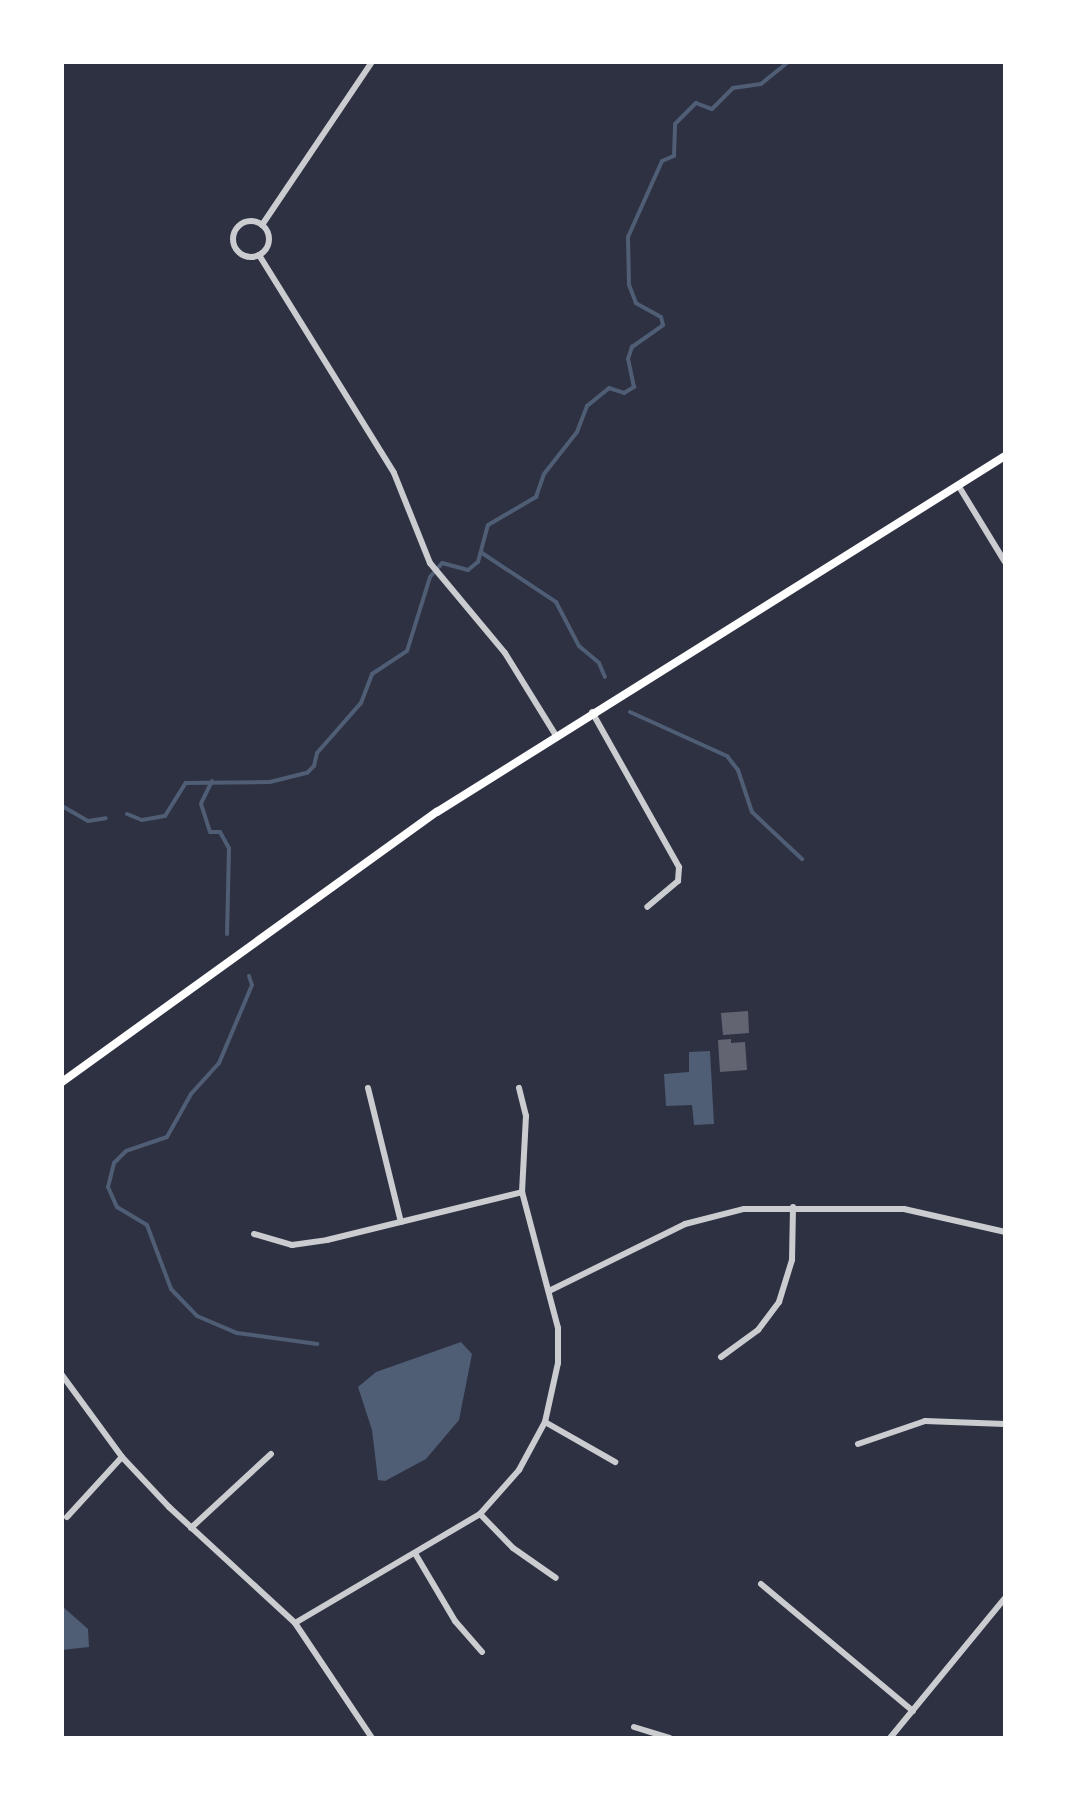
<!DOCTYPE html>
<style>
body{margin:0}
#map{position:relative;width:1067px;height:1800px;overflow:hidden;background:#2d3142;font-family:"IBM Plex Sans",sans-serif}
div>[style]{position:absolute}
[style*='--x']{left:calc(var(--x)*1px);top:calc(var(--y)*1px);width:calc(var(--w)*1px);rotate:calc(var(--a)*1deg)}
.water>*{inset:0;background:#4f5d75}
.stream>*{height:4px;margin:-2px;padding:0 2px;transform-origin:2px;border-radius:2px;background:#4f5d75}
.building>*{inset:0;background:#626471}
.minor>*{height:6px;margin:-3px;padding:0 3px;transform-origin:3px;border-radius:3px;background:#caccd0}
.minor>.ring{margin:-3px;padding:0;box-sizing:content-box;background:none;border:6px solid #caccd0;border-radius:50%}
.secondary>*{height:8px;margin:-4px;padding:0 4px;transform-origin:4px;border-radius:4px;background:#fff}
span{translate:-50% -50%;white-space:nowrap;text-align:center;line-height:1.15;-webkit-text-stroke:6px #fff;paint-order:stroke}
.frame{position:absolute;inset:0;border:64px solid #fff;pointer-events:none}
</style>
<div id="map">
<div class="water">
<i style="clip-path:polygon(710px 1051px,714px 1124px,694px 1125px,692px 1105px,666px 1106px,664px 1074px,689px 1072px,689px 1052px)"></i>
<i style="clip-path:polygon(461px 1342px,472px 1354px,459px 1420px,426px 1459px,385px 1481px,378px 1480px,372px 1430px,358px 1387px,376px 1372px)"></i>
<i style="clip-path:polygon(62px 1606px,88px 1629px,89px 1647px,62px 1650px)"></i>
</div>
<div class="stream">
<i style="--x:482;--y:553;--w:89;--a:33.5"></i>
<i style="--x:556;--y:602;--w:50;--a:62.4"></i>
<i style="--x:579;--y:646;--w:26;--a:40"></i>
<i style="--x:599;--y:663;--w:15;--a:67"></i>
<i style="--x:630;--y:712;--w:107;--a:24.4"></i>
<i style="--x:727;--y:756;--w:18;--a:52"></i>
<i style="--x:738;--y:770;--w:44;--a:71.6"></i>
<i style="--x:752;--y:812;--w:69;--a:43.2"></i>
<i style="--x:212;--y:781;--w:25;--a:116"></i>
<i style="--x:201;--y:804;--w:29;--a:72"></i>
<i style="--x:210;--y:832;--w:10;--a:0"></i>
<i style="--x:220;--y:832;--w:18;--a:61"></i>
<i style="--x:229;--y:848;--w:86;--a:91.3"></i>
<i style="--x:62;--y:806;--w:30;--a:30"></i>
<i style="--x:88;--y:821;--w:18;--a:-9"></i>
<i style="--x:127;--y:814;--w:16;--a:22"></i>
<i style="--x:142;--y:820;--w:23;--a:-10"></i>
<i style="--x:165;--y:816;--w:39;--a:-58"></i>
<i style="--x:186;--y:783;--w:84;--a:-0.7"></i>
<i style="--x:270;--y:782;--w:38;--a:-14"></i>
<i style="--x:307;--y:773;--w:10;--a:-45"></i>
<i style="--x:314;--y:766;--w:13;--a:-77"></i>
<i style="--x:317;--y:753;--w:67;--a:-48.7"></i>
<i style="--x:361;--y:703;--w:31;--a:-69"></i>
<i style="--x:372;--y:674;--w:42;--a:-33.3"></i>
<i style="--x:407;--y:651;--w:77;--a:-72.7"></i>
<i style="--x:430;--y:577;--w:18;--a:-49"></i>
<i style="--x:442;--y:563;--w:27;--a:15"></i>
<i style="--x:468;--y:570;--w:13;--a:-39"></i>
<i style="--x:478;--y:562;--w:38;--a:-75"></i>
<i style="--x:488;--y:525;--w:56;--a:-30.3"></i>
<i style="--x:536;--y:497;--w:24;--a:-71"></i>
<i style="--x:544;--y:474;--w:53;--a:-51.8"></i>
<i style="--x:577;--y:432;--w:28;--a:-69"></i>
<i style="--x:587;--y:406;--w:28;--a:-39"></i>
<i style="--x:609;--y:388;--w:16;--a:18"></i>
<i style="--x:624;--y:393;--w:12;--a:-31"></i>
<i style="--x:634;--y:387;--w:29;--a:-102"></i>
<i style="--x:628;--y:359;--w:13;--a:-72"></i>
<i style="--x:632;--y:347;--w:38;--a:-35"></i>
<i style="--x:663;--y:325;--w:8;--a:-104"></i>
<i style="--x:661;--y:317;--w:29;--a:-151"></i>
<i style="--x:636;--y:303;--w:19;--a:-111"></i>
<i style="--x:629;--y:285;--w:48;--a:-91.2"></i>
<i style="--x:628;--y:237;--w:83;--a:-65.9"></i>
<i style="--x:662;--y:161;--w:13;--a:-23"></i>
<i style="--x:674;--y:156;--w:32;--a:-88"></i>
<i style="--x:675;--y:124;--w:30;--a:-45"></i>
<i style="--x:696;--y:103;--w:17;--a:21"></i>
<i style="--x:712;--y:109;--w:30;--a:-45"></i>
<i style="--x:733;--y:88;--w:28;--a:-8"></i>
<i style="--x:761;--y:84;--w:35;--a:-39"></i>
<i style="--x:249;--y:976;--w:9;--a:72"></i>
<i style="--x:252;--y:985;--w:85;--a:112.9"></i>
<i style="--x:219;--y:1063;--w:42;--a:132.1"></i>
<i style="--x:191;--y:1094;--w:49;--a:119.2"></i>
<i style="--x:167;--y:1137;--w:43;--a:161.1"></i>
<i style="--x:126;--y:1151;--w:17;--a:135"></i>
<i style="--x:114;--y:1163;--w:25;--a:104"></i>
<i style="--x:108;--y:1187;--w:22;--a:66"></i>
<i style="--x:117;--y:1207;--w:35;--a:31"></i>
<i style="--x:147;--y:1225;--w:68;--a:69.4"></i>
<i style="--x:171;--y:1289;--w:37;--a:46"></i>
<i style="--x:197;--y:1316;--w:43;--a:23"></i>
<i style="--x:237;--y:1333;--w:81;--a:7.8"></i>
</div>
<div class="building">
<i style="clip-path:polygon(748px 1011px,749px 1033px,723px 1035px,721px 1013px)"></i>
<i style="clip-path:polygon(731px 1039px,731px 1043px,745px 1042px,747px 1070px,720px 1072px,718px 1040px)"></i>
</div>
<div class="minor">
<i class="ring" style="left:233px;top:221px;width:30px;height:30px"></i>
<i style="--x:262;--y:225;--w:197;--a:-56"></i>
<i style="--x:259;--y:255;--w:256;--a:58.2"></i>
<i style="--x:394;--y:473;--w:97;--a:68.2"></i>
<i style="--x:430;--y:563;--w:117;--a:50.2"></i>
<i style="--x:505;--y:653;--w:95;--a:58.3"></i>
<i style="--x:958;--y:485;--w:90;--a:58.6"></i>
<i style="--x:592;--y:712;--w:178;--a:60.7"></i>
<i style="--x:679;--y:867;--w:14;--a:94"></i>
<i style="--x:678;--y:881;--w:40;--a:140"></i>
<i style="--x:368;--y:1088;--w:138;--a:76.2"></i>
<i style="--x:254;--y:1234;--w:40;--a:16"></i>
<i style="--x:292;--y:1245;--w:35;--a:-8"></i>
<i style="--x:327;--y:1240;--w:201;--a:-13.8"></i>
<i style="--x:551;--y:1290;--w:149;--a:-26.2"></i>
<i style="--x:685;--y:1224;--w:61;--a:-14.3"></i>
<i style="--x:744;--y:1209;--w:160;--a:0"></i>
<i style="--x:904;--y:1209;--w:104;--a:12.8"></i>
<i style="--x:721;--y:1357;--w:46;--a:-36.1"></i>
<i style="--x:758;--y:1330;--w:35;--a:-53"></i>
<i style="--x:779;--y:1302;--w:44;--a:-72.8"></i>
<i style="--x:792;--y:1260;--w:53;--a:-88.9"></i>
<i style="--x:62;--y:1375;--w:102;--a:53.8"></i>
<i style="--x:122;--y:1457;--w:69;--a:46.8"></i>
<i style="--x:169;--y:1507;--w:171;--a:42.6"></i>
<i style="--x:295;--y:1623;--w:138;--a:56.2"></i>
<i style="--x:545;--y:1422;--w:81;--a:29.7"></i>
<i style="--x:858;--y:1444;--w:71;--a:-18.9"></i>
<i style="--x:925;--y:1421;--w:80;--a:2.1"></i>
<i style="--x:480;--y:1514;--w:47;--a:45.9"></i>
<i style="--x:513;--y:1548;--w:52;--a:34.9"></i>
<i style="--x:67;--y:1517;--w:81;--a:-47.5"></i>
<i style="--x:191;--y:1528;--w:109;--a:-42.8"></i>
<i style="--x:416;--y:1555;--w:77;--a:59.4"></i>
<i style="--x:455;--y:1621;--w:41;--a:48.9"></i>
<i style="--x:761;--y:1584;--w:198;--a:39.9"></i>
<i style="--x:295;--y:1623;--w:215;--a:-30.5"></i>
<i style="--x:480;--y:1514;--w:59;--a:-48.4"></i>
<i style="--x:519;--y:1470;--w:55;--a:-61.6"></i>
<i style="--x:545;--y:1422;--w:60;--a:-77.6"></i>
<i style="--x:558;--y:1363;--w:35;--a:-90"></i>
<i style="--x:558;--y:1328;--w:141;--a:-104.8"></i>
<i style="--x:522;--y:1192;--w:76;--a:-87"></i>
<i style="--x:526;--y:1116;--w:29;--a:-104"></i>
<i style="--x:634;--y:1727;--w:37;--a:17"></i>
<i style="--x:890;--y:1738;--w:181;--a:-50.6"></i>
</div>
<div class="secondary">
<i style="--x:62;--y:1082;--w:462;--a:-35.8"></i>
<i style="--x:437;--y:812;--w:670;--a:-32.08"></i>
</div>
<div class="frame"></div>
</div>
